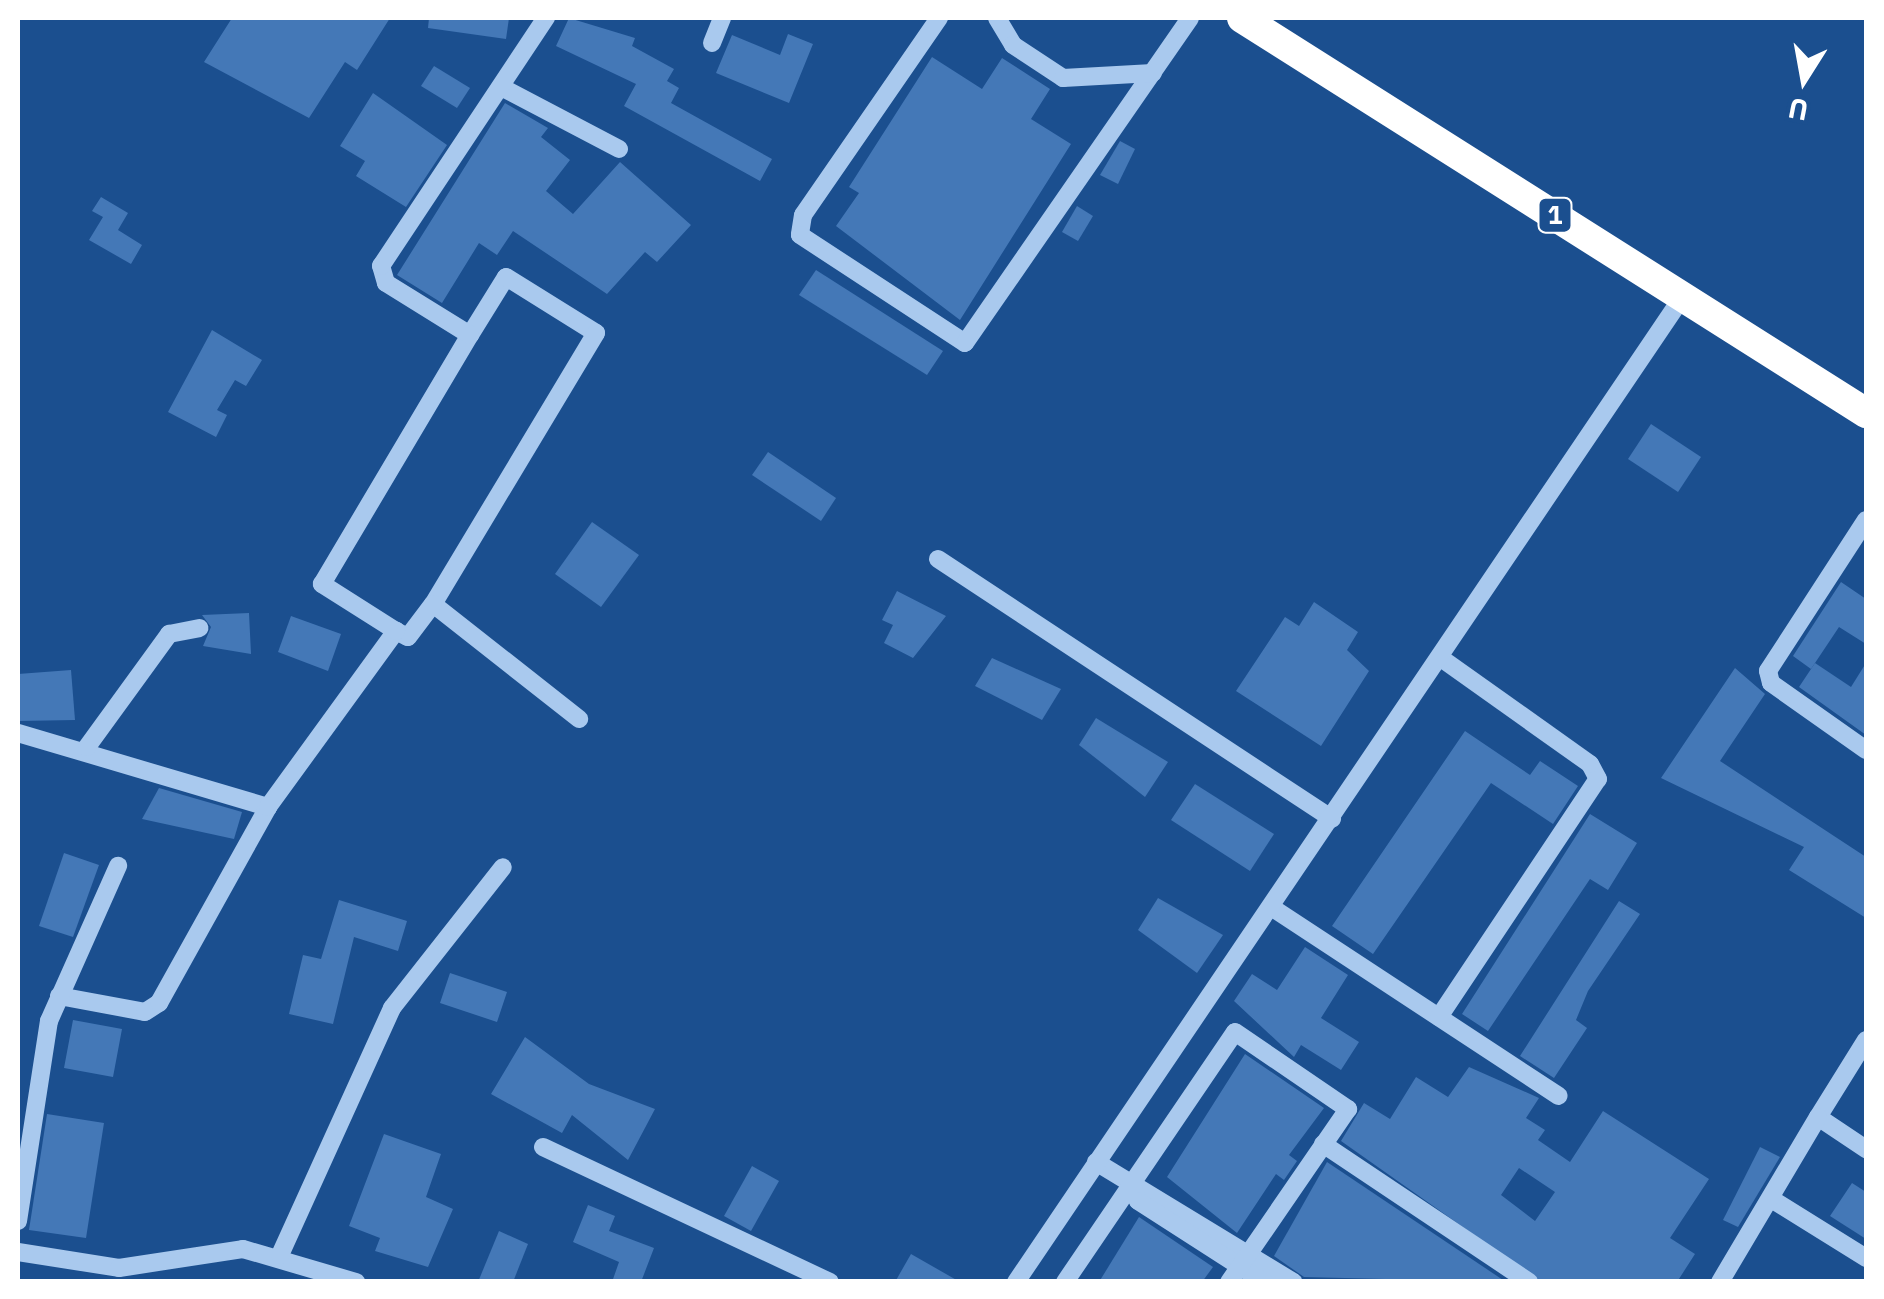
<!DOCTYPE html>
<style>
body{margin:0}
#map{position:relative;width:1884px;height:1299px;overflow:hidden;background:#1b4f8f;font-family:"IBM Plex Sans",sans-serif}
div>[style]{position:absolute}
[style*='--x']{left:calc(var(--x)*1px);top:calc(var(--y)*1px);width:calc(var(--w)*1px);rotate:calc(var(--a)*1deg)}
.building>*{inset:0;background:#4478b7}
.minor>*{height:18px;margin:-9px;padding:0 9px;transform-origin:9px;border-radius:9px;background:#a9c9ee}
.highway>*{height:30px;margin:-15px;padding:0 15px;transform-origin:15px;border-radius:15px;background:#fff}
span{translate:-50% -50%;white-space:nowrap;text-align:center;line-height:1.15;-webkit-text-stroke:8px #1b4f8f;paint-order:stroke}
.shield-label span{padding:2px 8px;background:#1b4f8f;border:2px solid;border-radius:8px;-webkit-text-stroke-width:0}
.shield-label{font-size:25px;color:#fff;font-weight:700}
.frame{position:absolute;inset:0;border:20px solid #fff;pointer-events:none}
.north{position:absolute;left:1754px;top:30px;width:100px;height:100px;-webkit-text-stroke:8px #1b4f8f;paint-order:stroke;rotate:191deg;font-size:28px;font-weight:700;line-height:40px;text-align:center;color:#fff}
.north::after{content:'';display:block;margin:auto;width:35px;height:45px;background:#fff;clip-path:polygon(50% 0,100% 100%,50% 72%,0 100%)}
</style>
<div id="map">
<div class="building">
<i style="clip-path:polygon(232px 18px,390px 18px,357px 70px,345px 62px,309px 118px,204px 62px)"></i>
<i style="clip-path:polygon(429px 18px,509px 18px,506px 39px,428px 28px)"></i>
<i style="clip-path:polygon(569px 18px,635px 38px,632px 46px,674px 69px,667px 81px,679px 88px,671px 103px,772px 159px,760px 181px,624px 106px,636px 84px,556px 46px)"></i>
<i style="clip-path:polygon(788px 34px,813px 44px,789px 103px,716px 73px,732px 35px,780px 55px)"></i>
<i style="clip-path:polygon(932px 57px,982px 89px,1002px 58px,1050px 89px,1031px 119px,1071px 144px,960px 320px,836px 226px,859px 193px,849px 187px)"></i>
<i style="clip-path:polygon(434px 66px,470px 88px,457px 108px,421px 86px)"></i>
<i style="clip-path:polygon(373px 93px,447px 145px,406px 207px,356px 176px,365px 161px,340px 146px)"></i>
<i style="clip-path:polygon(505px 103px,548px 128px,541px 137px,570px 160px,546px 191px,573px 214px,620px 162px,691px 225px,657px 262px,645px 252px,607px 294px,513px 231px,497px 255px,479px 243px,442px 303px,397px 275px)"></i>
<i style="clip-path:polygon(1120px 141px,1135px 149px,1118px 184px,1100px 175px)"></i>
<i style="clip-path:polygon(101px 197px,128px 213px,118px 230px,142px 245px,131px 264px,89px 240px,103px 217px,92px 211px)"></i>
<i style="clip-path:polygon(1077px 206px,1093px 216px,1078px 241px,1062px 232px)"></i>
<i style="clip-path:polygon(816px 270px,943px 351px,927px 375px,799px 295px)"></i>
<i style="clip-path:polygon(212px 330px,262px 360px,246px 386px,235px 380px,217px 410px,227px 415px,216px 437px,168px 412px)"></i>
<i style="clip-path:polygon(1651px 424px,1701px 457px,1678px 492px,1628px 459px)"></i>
<i style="clip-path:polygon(768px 452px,836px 498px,821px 521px,752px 475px)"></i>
<i style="clip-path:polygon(592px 522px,639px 555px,601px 607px,555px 574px)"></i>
<i style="clip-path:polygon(1841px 582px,1866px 599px,1866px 644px,1839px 627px,1811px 669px,1793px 656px)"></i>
<i style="clip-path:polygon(897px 591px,946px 616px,913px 658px,884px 643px,893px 625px,882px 620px)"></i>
<i style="clip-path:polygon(1314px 602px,1358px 632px,1347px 650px,1369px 671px,1321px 746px,1236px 691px,1285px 617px,1299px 626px)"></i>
<i style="clip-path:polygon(249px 613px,251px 654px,203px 646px,211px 627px,202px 615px)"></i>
<i style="clip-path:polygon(291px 616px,341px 634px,328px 671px,278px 652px)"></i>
<i style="clip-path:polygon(992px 658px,1061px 689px,1042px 720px,975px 686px)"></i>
<i style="clip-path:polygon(1815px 663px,1851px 687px,1866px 663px,1866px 735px,1799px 687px)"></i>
<i style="clip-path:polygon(1735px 668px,1765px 694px,1720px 761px,1866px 857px,1866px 918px,1789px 870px,1804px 847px,1661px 778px)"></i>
<i style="clip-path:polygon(71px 670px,75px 720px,18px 721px,18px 674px)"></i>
<i style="clip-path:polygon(1096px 718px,1168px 762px,1145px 797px,1079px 745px)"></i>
<i style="clip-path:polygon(1465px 731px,1530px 775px,1540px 761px,1578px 786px,1553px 824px,1491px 783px,1373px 954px,1332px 926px)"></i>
<i style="clip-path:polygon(1195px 784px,1274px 834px,1250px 871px,1171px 820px)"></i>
<i style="clip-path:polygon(159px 788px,242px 812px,234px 839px,142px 819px)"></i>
<i style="clip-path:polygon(1590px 814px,1637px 843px,1608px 890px,1590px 879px,1488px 1031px,1462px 1014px)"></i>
<i style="clip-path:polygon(64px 853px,99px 865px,73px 937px,39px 926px)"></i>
<i style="clip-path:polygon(1158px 898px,1223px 935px,1197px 973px,1138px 930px)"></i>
<i style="clip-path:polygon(339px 900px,407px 921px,398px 951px,354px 937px,333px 1024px,289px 1014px,303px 955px,321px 959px)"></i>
<i style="clip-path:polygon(1619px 901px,1640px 914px,1588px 991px,1576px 1020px,1587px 1028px,1554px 1078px,1520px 1056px)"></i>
<i style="clip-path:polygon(1305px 947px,1348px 975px,1321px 1018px,1359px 1042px,1341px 1070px,1301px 1045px,1294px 1057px,1234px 1001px,1252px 974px,1277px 990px)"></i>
<i style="clip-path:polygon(450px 973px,507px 992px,497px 1022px,440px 1003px)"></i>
<i style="clip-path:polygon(73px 1020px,122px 1029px,113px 1077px,64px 1068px)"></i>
<i style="clip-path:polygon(525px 1037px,589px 1084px,655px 1109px,628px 1160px,572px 1115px,562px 1133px,491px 1094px)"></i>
<i style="clip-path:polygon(1245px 1054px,1324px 1108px,1289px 1155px,1297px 1161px,1284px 1180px,1276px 1174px,1237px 1233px,1167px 1177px)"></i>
<i style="clip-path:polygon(evenodd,1469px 1067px,1539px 1098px,1526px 1118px,1545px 1130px,1538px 1140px,1570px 1162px,1603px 1111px,1709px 1179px,1670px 1238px,1695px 1254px,1677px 1282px,1541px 1282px,1341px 1141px,1364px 1103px,1390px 1119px,1416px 1077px,1448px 1097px,1469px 1067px,1519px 1168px,1555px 1192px,1535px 1221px,1501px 1195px,1519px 1168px)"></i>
<i style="clip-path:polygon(47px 1114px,104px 1123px,86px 1238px,29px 1230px)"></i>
<i style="clip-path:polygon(384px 1134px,441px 1154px,426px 1197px,453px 1209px,428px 1267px,375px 1251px,380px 1238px,349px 1226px)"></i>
<i style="clip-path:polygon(1760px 1147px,1780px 1157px,1738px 1227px,1723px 1220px)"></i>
<i style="clip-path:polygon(1327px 1162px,1506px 1282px,1304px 1277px,1274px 1256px)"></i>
<i style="clip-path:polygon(752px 1166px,779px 1181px,751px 1231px,724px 1216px)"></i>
<i style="clip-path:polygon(1852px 1183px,1866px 1192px,1866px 1239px,1830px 1216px)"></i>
<i style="clip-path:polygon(588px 1205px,615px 1216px,609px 1231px,654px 1248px,641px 1282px,612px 1282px,619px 1262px,573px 1242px)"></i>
<i style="clip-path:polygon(1139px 1217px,1213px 1267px,1202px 1282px,1099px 1282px)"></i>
<i style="clip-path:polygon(499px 1231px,528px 1244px,513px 1282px,478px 1282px)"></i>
<i style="clip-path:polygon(911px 1254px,960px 1282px,895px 1282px)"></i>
</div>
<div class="minor">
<i style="--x:939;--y:18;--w:239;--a:124.6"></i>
<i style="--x:803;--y:215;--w:20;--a:99"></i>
<i style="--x:800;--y:235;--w:197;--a:33.2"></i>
<i style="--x:965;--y:343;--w:395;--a:-55.3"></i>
<i style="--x:997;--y:18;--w:31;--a:59"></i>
<i style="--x:1013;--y:45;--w:60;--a:33.4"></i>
<i style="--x:1063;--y:78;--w:90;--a:-3.2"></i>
<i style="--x:712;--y:43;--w:27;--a:-68"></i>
<i style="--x:503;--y:88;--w:131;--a:27.7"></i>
<i style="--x:470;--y:335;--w:68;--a:-58.2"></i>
<i style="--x:506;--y:277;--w:106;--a:31.9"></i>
<i style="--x:596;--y:333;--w:316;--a:121"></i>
<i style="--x:433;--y:604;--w:186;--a:38.2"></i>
<i style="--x:1866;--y:520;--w:180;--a:123"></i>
<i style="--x:1768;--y:671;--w:12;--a:76"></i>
<i style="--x:1771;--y:683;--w:116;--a:35.2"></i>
<i style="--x:938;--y:559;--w:472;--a:33.4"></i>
<i style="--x:396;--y:631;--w:13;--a:27"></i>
<i style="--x:408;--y:637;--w:41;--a:-52.9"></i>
<i style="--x:18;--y:733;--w:261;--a:16.5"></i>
<i style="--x:87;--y:747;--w:140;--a:-54"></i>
<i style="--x:169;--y:634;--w:31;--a:-11"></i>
<i style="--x:1271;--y:907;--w:344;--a:33.3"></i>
<i style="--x:59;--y:996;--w:87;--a:10.5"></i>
<i style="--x:145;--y:1012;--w:17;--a:-33"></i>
<i style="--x:159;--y:1003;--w:224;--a:-60.9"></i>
<i style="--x:268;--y:807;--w:218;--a:-54"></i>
<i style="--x:396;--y:631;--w:88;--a:-147.6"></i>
<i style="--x:322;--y:584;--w:290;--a:-59.3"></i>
<i style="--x:470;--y:335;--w:99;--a:-148.2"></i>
<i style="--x:386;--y:283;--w:18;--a:-106"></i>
<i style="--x:381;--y:266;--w:298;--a:-56.4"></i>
<i style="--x:1439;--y:1017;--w:286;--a:-56.3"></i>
<i style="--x:1598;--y:779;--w:17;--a:-118"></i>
<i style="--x:1590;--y:764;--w:183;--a:-144.6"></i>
<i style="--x:1866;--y:1040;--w:91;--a:121.9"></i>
<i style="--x:1818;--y:1117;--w:58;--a:33.7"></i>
<i style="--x:1323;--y:1144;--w:248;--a:33.8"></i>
<i style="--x:543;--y:1147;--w:317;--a:25.2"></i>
<i style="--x:1096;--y:1162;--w:231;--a:31.3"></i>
<i style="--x:1132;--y:1186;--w:16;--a:68"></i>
<i style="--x:1138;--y:1201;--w:150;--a:32.7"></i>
<i style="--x:1773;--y:1200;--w:110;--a:31.9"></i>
<i style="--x:18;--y:1221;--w:202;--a:-81.2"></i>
<i style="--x:49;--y:1021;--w:170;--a:-66"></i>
<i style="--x:18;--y:1252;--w:102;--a:9"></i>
<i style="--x:119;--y:1268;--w:125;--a:-8.7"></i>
<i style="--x:243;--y:1249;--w:118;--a:16.3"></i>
<i style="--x:280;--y:1255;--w:271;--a:-65.6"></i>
<i style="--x:392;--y:1008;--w:179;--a:-51.8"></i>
<i style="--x:1016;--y:1282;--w:1190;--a:-55.92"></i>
<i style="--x:1065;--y:1282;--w:302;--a:-55.8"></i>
<i style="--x:1235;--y:1032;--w:137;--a:34.3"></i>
<i style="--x:1348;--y:1109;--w:210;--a:124.5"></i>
<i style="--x:1720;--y:1282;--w:192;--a:-59.3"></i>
</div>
<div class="highway">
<i style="--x:1242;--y:18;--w:739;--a:32.33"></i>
</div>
<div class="shield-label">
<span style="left:1555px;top:215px">1</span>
</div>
<div class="frame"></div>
<div class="north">U</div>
</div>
